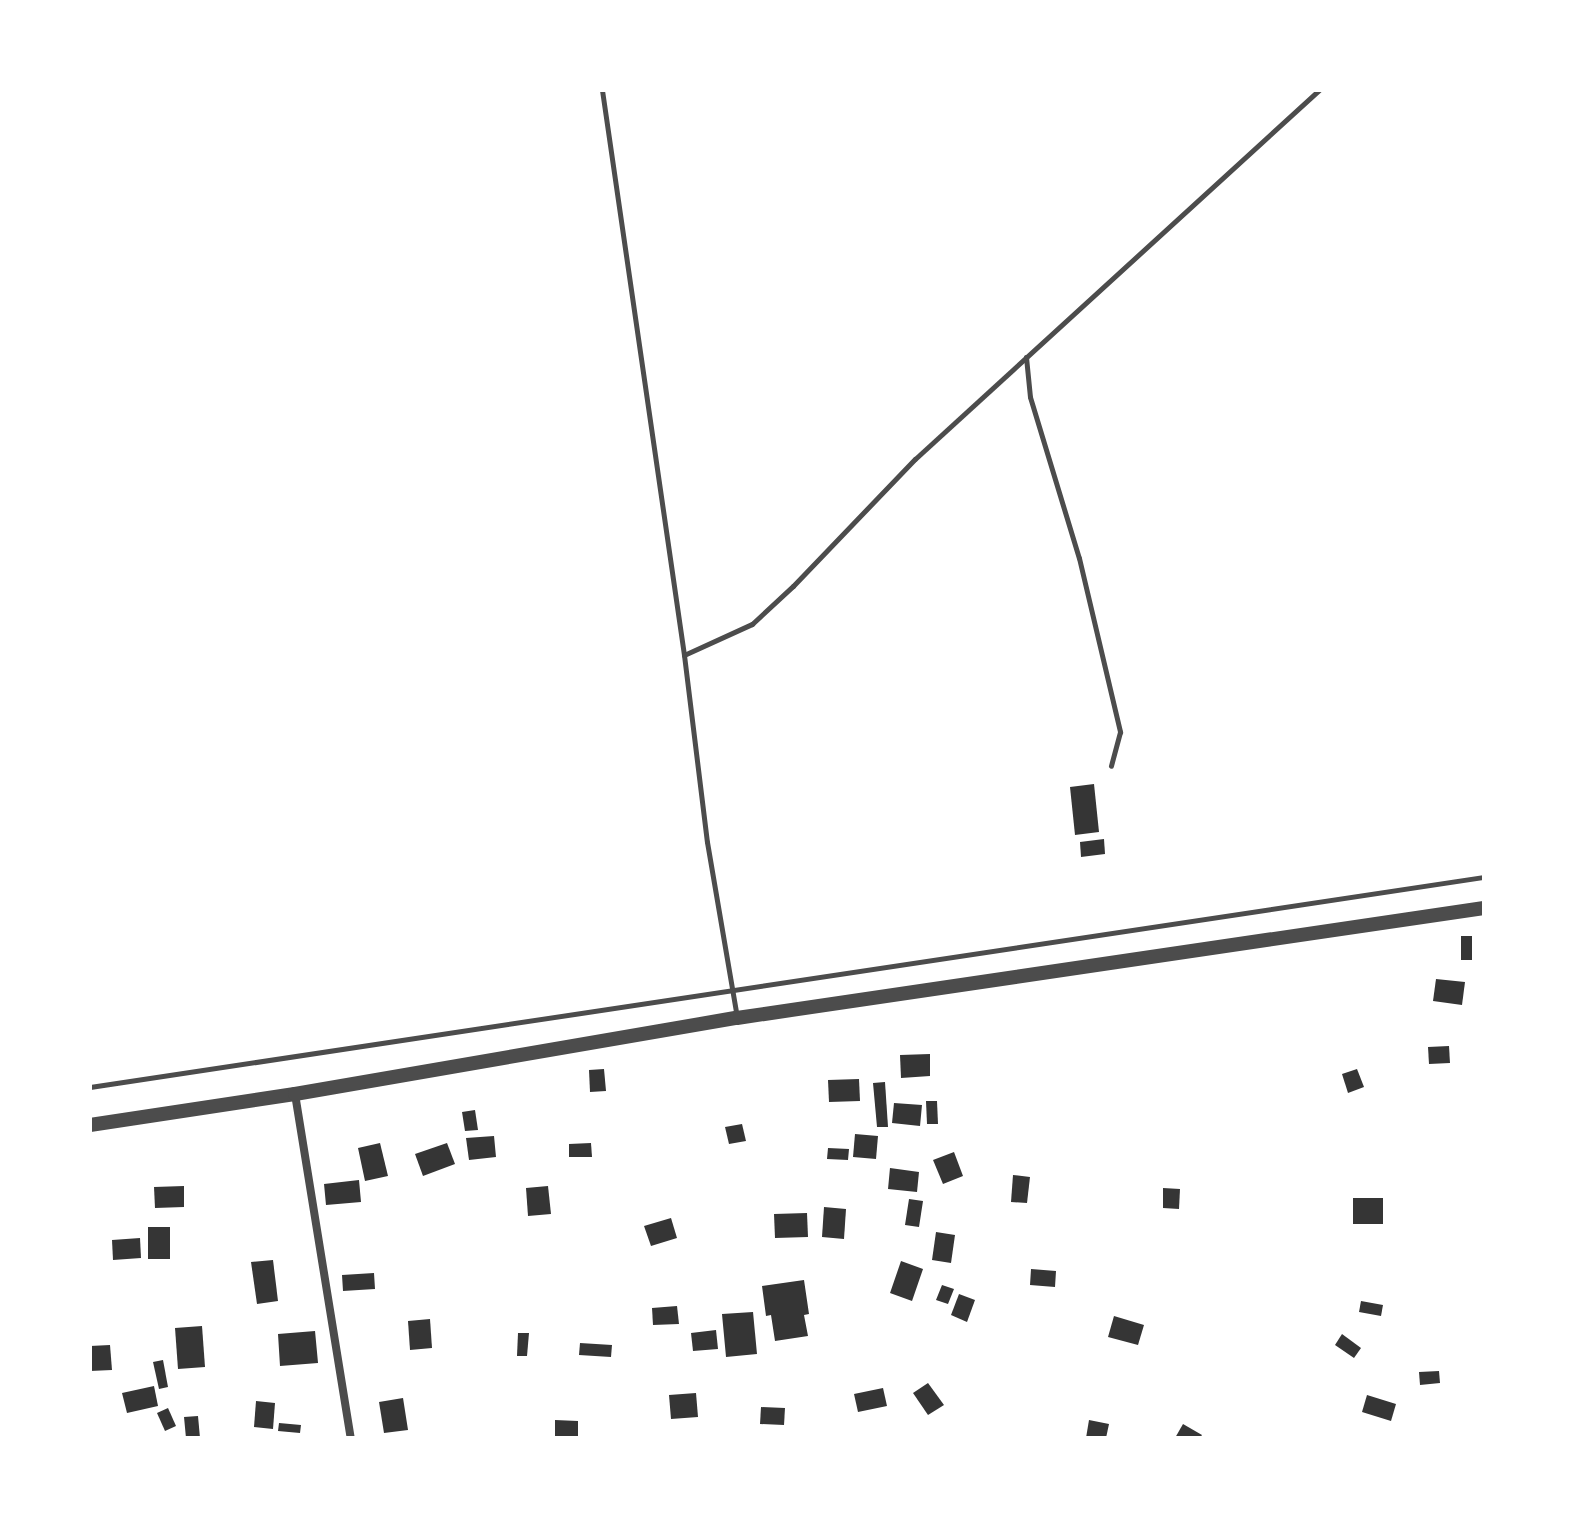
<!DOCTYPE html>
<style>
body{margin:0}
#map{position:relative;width:1574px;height:1528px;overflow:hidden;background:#fff;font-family:Poppins,sans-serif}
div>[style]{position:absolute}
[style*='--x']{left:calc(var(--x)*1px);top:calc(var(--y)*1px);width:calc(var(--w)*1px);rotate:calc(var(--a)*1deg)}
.building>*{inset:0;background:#353535}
.service>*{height:5px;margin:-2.5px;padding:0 2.5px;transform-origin:2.5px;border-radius:2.5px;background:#4c4c4c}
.minor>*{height:8px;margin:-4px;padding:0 4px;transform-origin:4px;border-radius:4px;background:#4c4c4c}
.tertiary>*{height:14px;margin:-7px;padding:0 7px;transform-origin:7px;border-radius:7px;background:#4c4c4c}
span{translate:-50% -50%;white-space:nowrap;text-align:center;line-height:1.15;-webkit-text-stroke:8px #fff;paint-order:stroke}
.frame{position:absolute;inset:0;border:92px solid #fff;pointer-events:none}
</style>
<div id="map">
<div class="building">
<i style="clip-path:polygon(1094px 784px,1099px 832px,1075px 835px,1070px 787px)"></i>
<i style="clip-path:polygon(1104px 839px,1105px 854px,1081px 857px,1080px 842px)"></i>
<i style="clip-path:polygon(1461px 936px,1472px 936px,1472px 960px,1461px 960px)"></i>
<i style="clip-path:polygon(1436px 979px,1465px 982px,1462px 1005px,1433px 1001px)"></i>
<i style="clip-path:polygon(1449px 1046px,1450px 1063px,1429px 1064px,1428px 1047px)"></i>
<i style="clip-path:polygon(930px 1054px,930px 1076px,901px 1078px,900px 1055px)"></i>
<i style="clip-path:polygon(604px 1069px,606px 1091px,590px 1092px,589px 1070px)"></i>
<i style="clip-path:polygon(1357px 1069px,1364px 1087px,1348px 1093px,1342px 1074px)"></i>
<i style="clip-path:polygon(859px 1079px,860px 1101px,829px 1102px,828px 1080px)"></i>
<i style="clip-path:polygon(885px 1082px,888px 1127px,877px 1127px,873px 1083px)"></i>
<i style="clip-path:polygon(926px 1101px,937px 1101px,938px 1124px,927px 1124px)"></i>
<i style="clip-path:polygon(894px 1103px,922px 1105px,920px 1126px,892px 1123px)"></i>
<i style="clip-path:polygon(475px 1110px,478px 1130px,465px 1131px,462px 1112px)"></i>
<i style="clip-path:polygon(742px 1124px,746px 1141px,729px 1144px,725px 1127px)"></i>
<i style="clip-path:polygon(855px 1134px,878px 1136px,876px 1159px,853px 1157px)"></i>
<i style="clip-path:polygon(494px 1136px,496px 1157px,469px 1160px,466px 1138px)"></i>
<i style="clip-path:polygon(380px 1143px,388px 1176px,365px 1181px,358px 1148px)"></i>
<i style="clip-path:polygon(447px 1143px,455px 1164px,423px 1176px,415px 1154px)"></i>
<i style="clip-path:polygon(591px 1143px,592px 1157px,569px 1157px,569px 1144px)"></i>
<i style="clip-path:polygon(828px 1148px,849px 1149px,848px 1160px,827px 1159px)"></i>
<i style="clip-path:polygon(954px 1152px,963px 1176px,943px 1184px,933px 1160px)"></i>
<i style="clip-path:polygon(890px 1168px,919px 1172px,917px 1192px,888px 1189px)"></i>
<i style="clip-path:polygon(1013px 1175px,1030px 1177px,1027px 1203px,1011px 1202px)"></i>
<i style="clip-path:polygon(359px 1180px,361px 1202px,326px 1205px,324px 1184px)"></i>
<i style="clip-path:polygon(184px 1186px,184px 1207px,155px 1208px,154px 1187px)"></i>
<i style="clip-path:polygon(548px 1186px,551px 1214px,528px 1216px,526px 1188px)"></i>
<i style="clip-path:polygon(1163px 1188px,1180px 1189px,1179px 1209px,1163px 1208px)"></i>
<i style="clip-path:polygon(1353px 1198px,1383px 1198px,1383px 1224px,1353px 1224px)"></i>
<i style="clip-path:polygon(909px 1199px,923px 1201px,919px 1227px,905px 1225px)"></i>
<i style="clip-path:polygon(824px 1207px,846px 1209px,844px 1239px,822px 1237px)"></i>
<i style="clip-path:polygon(807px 1213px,808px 1237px,775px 1238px,774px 1214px)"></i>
<i style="clip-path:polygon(671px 1218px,677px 1238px,651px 1246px,644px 1226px)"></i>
<i style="clip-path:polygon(148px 1227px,170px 1227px,170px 1259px,148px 1259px)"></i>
<i style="clip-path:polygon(936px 1232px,955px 1235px,951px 1263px,932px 1260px)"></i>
<i style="clip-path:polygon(140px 1238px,141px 1258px,113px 1260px,112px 1240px)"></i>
<i style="clip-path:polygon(273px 1260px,278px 1301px,257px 1304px,251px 1262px)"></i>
<i style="clip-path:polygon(901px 1261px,923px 1269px,912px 1301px,890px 1293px)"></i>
<i style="clip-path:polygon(1031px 1269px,1056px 1271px,1055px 1287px,1030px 1285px)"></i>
<i style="clip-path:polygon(374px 1273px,375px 1289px,343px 1291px,342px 1275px)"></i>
<i style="clip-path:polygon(804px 1280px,809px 1314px,804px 1315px,808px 1336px,775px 1341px,771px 1315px,766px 1316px,762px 1286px)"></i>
<i style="clip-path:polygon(942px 1285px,954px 1289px,948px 1304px,936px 1300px)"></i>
<i style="clip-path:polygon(959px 1294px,975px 1300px,967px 1322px,951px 1315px)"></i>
<i style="clip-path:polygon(1361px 1301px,1383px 1305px,1381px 1316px,1359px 1312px)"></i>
<i style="clip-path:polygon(677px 1306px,679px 1324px,653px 1325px,652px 1308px)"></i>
<i style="clip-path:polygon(753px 1312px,757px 1354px,726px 1357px,722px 1314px)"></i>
<i style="clip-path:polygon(1114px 1316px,1144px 1325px,1138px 1345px,1108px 1337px)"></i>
<i style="clip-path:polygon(430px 1319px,432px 1348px,410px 1350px,408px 1321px)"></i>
<i style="clip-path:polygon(202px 1326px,205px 1367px,178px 1369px,175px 1328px)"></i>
<i style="clip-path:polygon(716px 1330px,718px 1349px,693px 1351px,691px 1333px)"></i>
<i style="clip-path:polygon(315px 1331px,318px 1363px,280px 1366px,278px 1334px)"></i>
<i style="clip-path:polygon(518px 1333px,529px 1333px,527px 1356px,517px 1356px)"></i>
<i style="clip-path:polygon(1342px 1334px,1361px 1348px,1354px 1358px,1335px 1345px)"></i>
<i style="clip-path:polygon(580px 1343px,612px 1345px,611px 1357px,579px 1355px)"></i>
<i style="clip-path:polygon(110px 1345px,112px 1370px,90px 1371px,90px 1346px)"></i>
<i style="clip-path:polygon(163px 1360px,168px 1387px,159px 1389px,153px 1362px)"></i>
<i style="clip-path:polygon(1439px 1371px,1440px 1383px,1420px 1385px,1419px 1372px)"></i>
<i style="clip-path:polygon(928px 1383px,944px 1405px,928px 1415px,913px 1393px)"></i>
<i style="clip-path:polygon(154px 1386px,158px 1406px,127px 1413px,122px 1393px)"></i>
<i style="clip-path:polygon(883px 1388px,887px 1406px,858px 1412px,854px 1394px)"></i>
<i style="clip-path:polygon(696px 1393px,698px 1417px,671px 1419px,669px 1395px)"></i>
<i style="clip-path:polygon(1367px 1395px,1396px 1404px,1391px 1421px,1362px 1412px)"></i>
<i style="clip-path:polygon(403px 1398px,408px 1430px,384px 1433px,379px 1402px)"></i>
<i style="clip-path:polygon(256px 1401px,275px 1403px,273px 1429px,254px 1427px)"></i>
<i style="clip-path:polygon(761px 1407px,785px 1408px,784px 1425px,760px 1424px)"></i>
<i style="clip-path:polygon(168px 1408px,176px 1426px,165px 1431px,157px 1413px)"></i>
<i style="clip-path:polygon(198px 1416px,200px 1438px,186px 1438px,184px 1417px)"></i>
<i style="clip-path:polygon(555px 1420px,578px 1421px,578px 1437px,555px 1437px)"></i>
<i style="clip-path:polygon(1089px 1420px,1109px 1424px,1106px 1438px,1086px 1438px)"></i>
<i style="clip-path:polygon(279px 1423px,301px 1425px,300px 1433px,278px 1431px)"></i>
<i style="clip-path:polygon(1183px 1424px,1202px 1435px,1200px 1438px,1175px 1438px)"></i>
</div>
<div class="service">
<i style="--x:602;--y:90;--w:571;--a:81.74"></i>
<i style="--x:684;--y:655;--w:188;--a:83"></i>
<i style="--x:707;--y:842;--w:178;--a:80.3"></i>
<i style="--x:1026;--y:357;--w:40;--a:84.3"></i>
<i style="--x:1030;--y:397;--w:168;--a:73.1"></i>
<i style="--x:1079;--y:558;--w:179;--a:76.7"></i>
<i style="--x:1120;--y:732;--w:35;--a:105"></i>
<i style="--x:684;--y:655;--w:75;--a:-24.5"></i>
<i style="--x:752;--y:624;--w:56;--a:-42.8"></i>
<i style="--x:793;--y:586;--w:176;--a:-46.2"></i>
<i style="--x:915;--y:459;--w:547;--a:-42.41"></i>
<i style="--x:90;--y:1087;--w:1410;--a:-8.57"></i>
</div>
<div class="minor">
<i style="--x:295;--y:1094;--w:349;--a:80.8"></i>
</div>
<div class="tertiary">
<i style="--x:90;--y:1125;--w:207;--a:-8.6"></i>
<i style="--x:295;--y:1094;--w:448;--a:-9.8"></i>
<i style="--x:737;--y:1018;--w:755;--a:-8.38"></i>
</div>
<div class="frame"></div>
</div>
